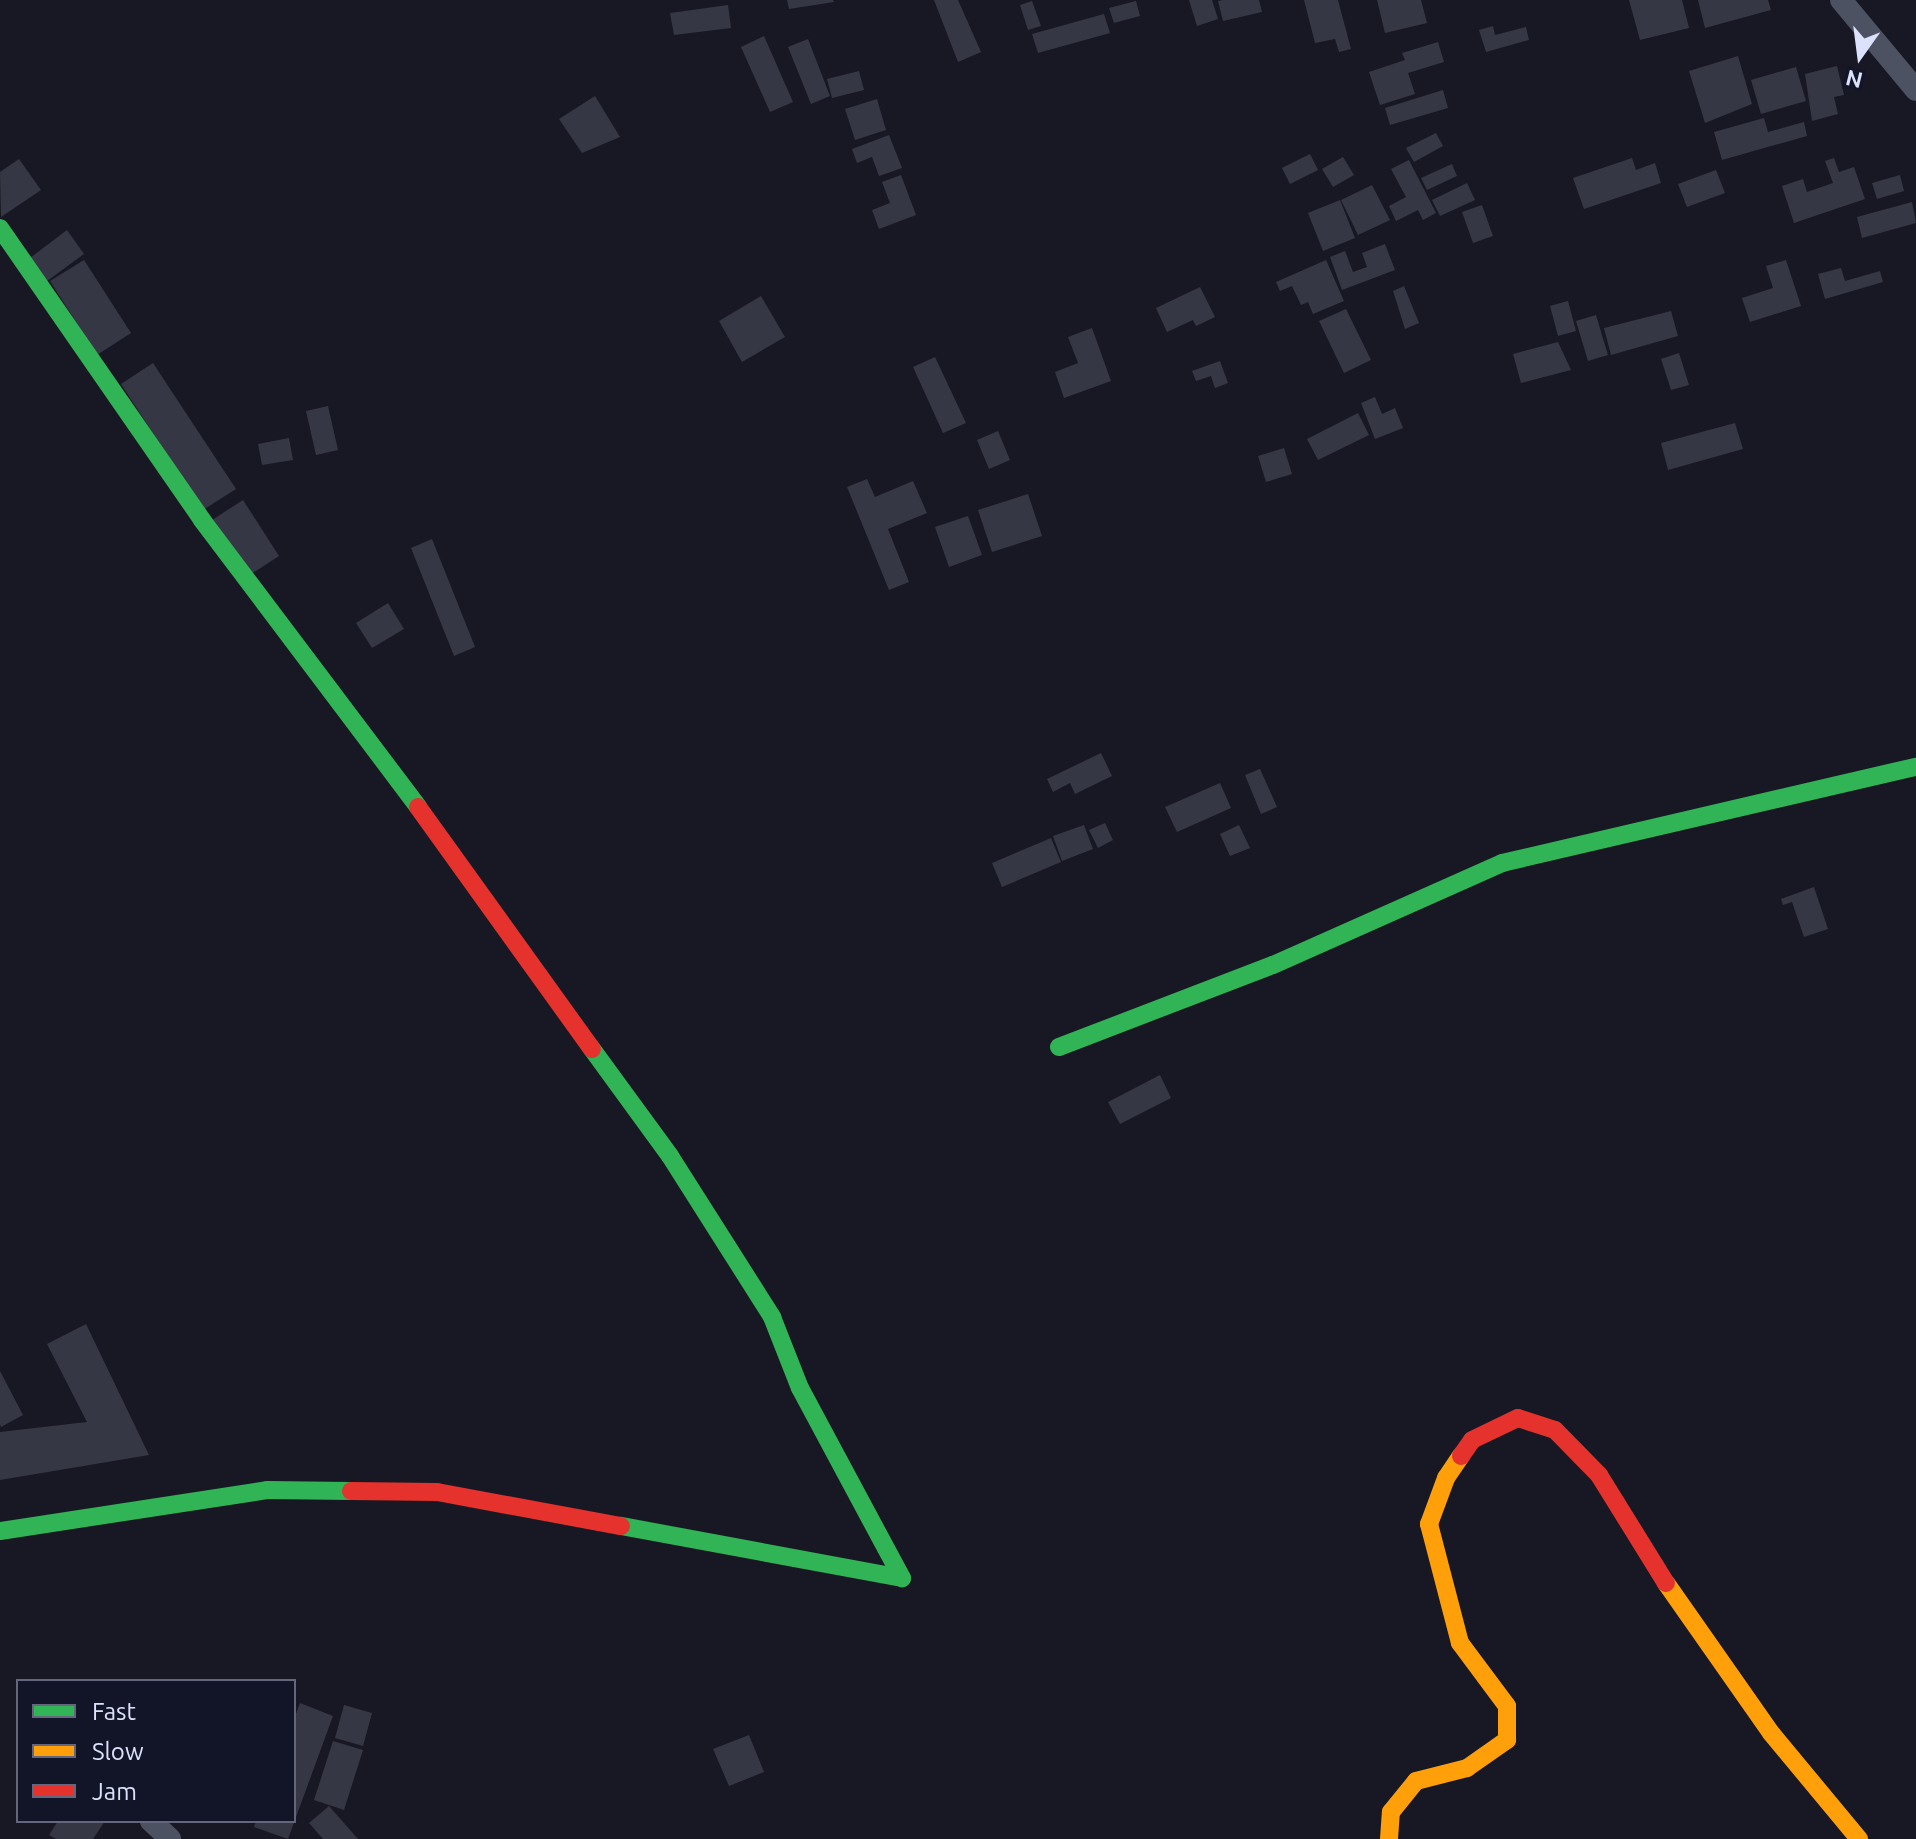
<!DOCTYPE html>
<style>
body{margin:0}
#map{position:relative;width:1916px;height:1839px;overflow:hidden;background:#171823;font-family:Ubuntu,sans-serif}
div>[style]{position:absolute}
[style*='--x']{left:calc(var(--x)*1px);top:calc(var(--y)*1px);width:calc(var(--w)*1px);rotate:calc(var(--a)*1deg)}
.building>*{inset:0;background:#363744}
.street>*{height:22px;margin:-11px;padding:0 11px;transform-origin:11px;border-radius:11px;background:#4d5263}
.fast>*{height:18px;margin:-9px;padding:0 9px;transform-origin:9px;border-radius:9px;background:#30b455}
.slow>*{height:18px;margin:-9px;padding:0 9px;transform-origin:9px;border-radius:9px;background:#ff9f0a}
.jam>*{height:18px;margin:-9px;padding:0 9px;transform-origin:9px;border-radius:9px;background:#e5322d}
span{translate:-50% -50%;white-space:nowrap;text-align:center;line-height:1.15;-webkit-text-stroke:6px #121428;paint-order:stroke}
.legend{position:absolute;left:16px;top:1679px;width:280px;height:144px;box-sizing:border-box;background:#121428;border:2px solid #63667d;margin:0;padding:10px 14px;list-style:none;font-size:24px;color:#dce1fc}
.legend li{display:flex;align-items:center;gap:16px;height:40px}
.legend b{width:40px;border:2px solid #63667d}
.north{position:absolute;left:1820px;top:16px;width:80px;height:80px;-webkit-text-stroke:6px #121428;paint-order:stroke;rotate:194deg;font-size:22px;font-weight:700;line-height:32px;text-align:center;color:#dce1fc}
.north::after{content:'';display:block;margin:auto;width:28px;height:36px;background:#dce1fc;clip-path:polygon(50% 0,100% 100%,50% 72%,0 100%)}
</style>
<div id="map">
<div class="building">
<i style="clip-path:polygon(787px 0,833px 0,834px 2px,789px 9px)"></i>
<i style="clip-path:polygon(934px 0,958px 0,981px 52px,958px 62px)"></i>
<i style="clip-path:polygon(1189px 0,1212px 0,1218px 19px,1197px 26px)"></i>
<i style="clip-path:polygon(1223px 0,1259px 0,1262px 12px,1223px 21px,1218px 1px)"></i>
<i style="clip-path:polygon(1304px 0,1338px 0,1351px 49px,1339px 52px,1335px 39px,1315px 43px)"></i>
<i style="clip-path:polygon(1377px 0,1421px 0,1427px 23px,1385px 33px)"></i>
<i style="clip-path:polygon(1629px 0,1682px 0,1689px 28px,1640px 40px)"></i>
<i style="clip-path:polygon(1698px 0,1768px 0,1771px 10px,1705px 28px)"></i>
<i style="clip-path:polygon(1032px 1px,1041px 26px,1028px 30px,1020px 5px)"></i>
<i style="clip-path:polygon(1136px 1px,1140px 16px,1114px 23px,1109px 8px)"></i>
<i style="clip-path:polygon(728px 5px,731px 28px,674px 35px,670px 13px)"></i>
<i style="clip-path:polygon(1104px 14px,1110px 33px,1038px 53px,1032px 34px)"></i>
<i style="clip-path:polygon(1493px 26px,1495px 35px,1526px 27px,1529px 40px,1486px 52px,1479px 30px)"></i>
<i style="clip-path:polygon(764px 36px,793px 102px,770px 112px,741px 47px)"></i>
<i style="clip-path:polygon(808px 39px,830px 96px,811px 104px,788px 47px)"></i>
<i style="clip-path:polygon(1438px 42px,1444px 62px,1408px 73px,1415px 94px,1380px 105px,1369px 72px,1405px 60px,1402px 53px)"></i>
<i style="clip-path:polygon(1738px 56px,1752px 104px,1705px 123px,1689px 71px)"></i>
<i style="clip-path:polygon(1837px 66px,1844px 95px,1834px 97px,1838px 114px,1812px 121px,1805px 74px)"></i>
<i style="clip-path:polygon(1796px 67px,1806px 101px,1761px 114px,1751px 80px)"></i>
<i style="clip-path:polygon(859px 71px,864px 90px,832px 98px,827px 79px)"></i>
<i style="clip-path:polygon(1443px 90px,1448px 108px,1390px 125px,1385px 108px)"></i>
<i style="clip-path:polygon(595px 96px,620px 137px,582px 153px,559px 119px)"></i>
<i style="clip-path:polygon(877px 99px,886px 130px,855px 140px,845px 109px)"></i>
<i style="clip-path:polygon(1764px 118px,1768px 132px,1804px 122px,1807px 136px,1722px 160px,1714px 132px)"></i>
<i style="clip-path:polygon(1436px 133px,1443px 146px,1414px 162px,1406px 148px)"></i>
<i style="clip-path:polygon(889px 135px,902px 168px,879px 176px,872px 157px,857px 163px,852px 149px)"></i>
<i style="clip-path:polygon(1310px 154px,1318px 170px,1290px 184px,1282px 168px)"></i>
<i style="clip-path:polygon(1343px 157px,1354px 175px,1333px 187px,1322px 169px)"></i>
<i style="clip-path:polygon(1632px 158px,1636px 170px,1655px 163px,1661px 183px,1584px 209px,1573px 178px)"></i>
<i style="clip-path:polygon(1834px 158px,1839px 172px,1854px 167px,1865px 199px,1794px 223px,1782px 186px,1803px 179px,1807px 192px,1833px 183px,1825px 161px)"></i>
<i style="clip-path:polygon(19px 159px,41px 190px,1px 217px,0 172px)"></i>
<i style="clip-path:polygon(1409px 160px,1436px 213px,1423px 220px,1418px 210px,1396px 221px,1389px 206px,1406px 197px,1391px 169px)"></i>
<i style="clip-path:polygon(1452px 164px,1457px 176px,1427px 190px,1421px 178px)"></i>
<i style="clip-path:polygon(1716px 170px,1725px 193px,1687px 207px,1678px 184px)"></i>
<i style="clip-path:polygon(901px 175px,916px 215px,879px 229px,872px 210px,890px 203px,882px 182px)"></i>
<i style="clip-path:polygon(1900px 175px,1904px 191px,1877px 199px,1872px 183px)"></i>
<i style="clip-path:polygon(1467px 183px,1475px 200px,1440px 216px,1432px 200px)"></i>
<i style="clip-path:polygon(1372px 185px,1390px 220px,1358px 235px,1341px 200px)"></i>
<i style="clip-path:polygon(1340px 200px,1355px 238px,1323px 251px,1308px 213px)"></i>
<i style="clip-path:polygon(1912px 202px,1916px 223px,1862px 238px,1857px 217px)"></i>
<i style="clip-path:polygon(1482px 205px,1493px 236px,1473px 243px,1462px 212px)"></i>
<i style="clip-path:polygon(67px 230px,84px 254px,43px 284px,26px 261px)"></i>
<i style="clip-path:polygon(1385px 244px,1395px 270px,1342px 290px,1330px 257px,1345px 251px,1353px 272px,1367px 267px,1362px 253px)"></i>
<i style="clip-path:polygon(84px 260px,131px 333px,97px 355px,50px 281px)"></i>
<i style="clip-path:polygon(1326px 260px,1344px 301px,1313px 314px,1308px 302px,1301px 305px,1292px 286px,1280px 291px,1276px 282px)"></i>
<i style="clip-path:polygon(1786px 260px,1801px 306px,1750px 322px,1742px 298px,1773px 288px,1766px 266px)"></i>
<i style="clip-path:polygon(1841px 268px,1845px 281px,1880px 271px,1883px 282px,1825px 299px,1818px 274px)"></i>
<i style="clip-path:polygon(1404px 286px,1419px 323px,1405px 329px,1393px 291px)"></i>
<i style="clip-path:polygon(1200px 287px,1215px 317px,1196px 326px,1193px 320px,1167px 332px,1156px 308px)"></i>
<i style="clip-path:polygon(761px 296px,785px 337px,742px 362px,719px 321px)"></i>
<i style="clip-path:polygon(1568px 301px,1576px 331px,1558px 336px,1550px 306px)"></i>
<i style="clip-path:polygon(1346px 309px,1371px 360px,1344px 373px,1319px 321px)"></i>
<i style="clip-path:polygon(1671px 311px,1678px 336px,1611px 355px,1604px 328px)"></i>
<i style="clip-path:polygon(1596px 315px,1608px 355px,1588px 361px,1576px 321px)"></i>
<i style="clip-path:polygon(1092px 328px,1111px 381px,1064px 398px,1055px 372px,1078px 363px,1068px 337px)"></i>
<i style="clip-path:polygon(1558px 342px,1571px 370px,1521px 383px,1513px 354px)"></i>
<i style="clip-path:polygon(1679px 353px,1689px 385px,1671px 390px,1661px 359px)"></i>
<i style="clip-path:polygon(935px 357px,966px 423px,943px 433px,913px 367px)"></i>
<i style="clip-path:polygon(1220px 361px,1228px 383px,1215px 388px,1211px 376px,1196px 381px,1192px 371px)"></i>
<i style="clip-path:polygon(153px 363px,236px 489px,203px 510px,121px 384px)"></i>
<i style="clip-path:polygon(1375px 397px,1382px 414px,1395px 408px,1403px 428px,1375px 439px,1361px 403px)"></i>
<i style="clip-path:polygon(328px 406px,338px 450px,316px 455px,306px 411px)"></i>
<i style="clip-path:polygon(1358px 413px,1369px 435px,1318px 460px,1307px 439px)"></i>
<i style="clip-path:polygon(1735px 423px,1743px 449px,1668px 470px,1661px 443px)"></i>
<i style="clip-path:polygon(998px 431px,1010px 460px,989px 469px,977px 440px)"></i>
<i style="clip-path:polygon(289px 438px,293px 460px,262px 465px,258px 444px)"></i>
<i style="clip-path:polygon(1284px 448px,1292px 474px,1266px 482px,1258px 456px)"></i>
<i style="clip-path:polygon(867px 479px,875px 497px,913px 481px,927px 513px,888px 529px,909px 582px,889px 590px,847px 487px)"></i>
<i style="clip-path:polygon(1028px 494px,1042px 536px,992px 552px,978px 510px)"></i>
<i style="clip-path:polygon(243px 500px,279px 556px,248px 576px,212px 520px)"></i>
<i style="clip-path:polygon(968px 516px,982px 555px,949px 567px,935px 527px)"></i>
<i style="clip-path:polygon(432px 539px,475px 647px,454px 656px,411px 548px)"></i>
<i style="clip-path:polygon(388px 603px,404px 629px,372px 648px,356px 623px)"></i>
<i style="clip-path:polygon(1101px 753px,1112px 776px,1075px 794px,1070px 783px,1053px 792px,1047px 779px)"></i>
<i style="clip-path:polygon(1260px 769px,1277px 807px,1261px 814px,1245px 775px)"></i>
<i style="clip-path:polygon(1220px 783px,1231px 808px,1177px 832px,1165px 807px)"></i>
<i style="clip-path:polygon(1105px 823px,1113px 840px,1098px 848px,1089px 830px)"></i>
<i style="clip-path:polygon(1084px 825px,1093px 849px,1062px 861px,1053px 836px)"></i>
<i style="clip-path:polygon(1239px 825px,1250px 848px,1230px 856px,1220px 834px)"></i>
<i style="clip-path:polygon(1051px 838px,1061px 862px,1002px 887px,992px 863px)"></i>
<i style="clip-path:polygon(1814px 887px,1828px 929px,1804px 937px,1792px 902px,1783px 905px,1781px 899px)"></i>
<i style="clip-path:polygon(1160px 1075px,1171px 1098px,1120px 1124px,1108px 1102px)"></i>
<i style="clip-path:polygon(86px 1324px,149px 1455px,0 1480px,0 1432px,87px 1422px,47px 1344px)"></i>
<i style="clip-path:polygon(0 1371px,23px 1415px,1px 1427px,0 1424px)"></i>
<i style="clip-path:polygon(300px 1703px,333px 1716px,288px 1839px,254px 1827px,256px 1821px,294px 1821px,294px 1719px)"></i>
<i style="clip-path:polygon(344px 1705px,372px 1713px,363px 1746px,335px 1738px)"></i>
<i style="clip-path:polygon(749px 1735px,764px 1772px,729px 1786px,713px 1749px)"></i>
<i style="clip-path:polygon(333px 1741px,363px 1750px,344px 1810px,314px 1800px)"></i>
<i style="clip-path:polygon(329px 1806px,358px 1839px,323px 1839px,309px 1823px)"></i>
<i style="clip-path:polygon(58px 1821px,105px 1821px,93px 1839px,56px 1839px,49px 1835px)"></i>
</div>
<div class="street">
<i style="--x:1841;--y:0;--w:117;--a:50.2"></i>
<i style="--x:151;--y:1821;--w:26;--a:43"></i>
</div>
<div class="fast">
<i style="--x:0;--y:228;--w:355;--a:55.3"></i>
<i style="--x:202;--y:520;--w:359;--a:53"></i>
<i style="--x:1059;--y:1047;--w:229;--a:-21"></i>
<i style="--x:1273;--y:965;--w:251;--a:-24"></i>
<i style="--x:1502;--y:863;--w:425;--a:-13.1"></i>
<i style="--x:592;--y:1049;--w:132;--a:53.9"></i>
<i style="--x:670;--y:1156;--w:191;--a:57.6"></i>
<i style="--x:772;--y:1317;--w:76;--a:68.5"></i>
<i style="--x:800;--y:1388;--w:216;--a:61.8"></i>
<i style="--x:902;--y:1578;--w:286;--a:-169.5"></i>
<i style="--x:0;--y:1531;--w:270;--a:-8.7"></i>
<i style="--x:267;--y:1490;--w:84;--a:0.7"></i>
</div>
<div class="slow">
<i style="--x:1666;--y:1583;--w:183;--a:55"></i>
<i style="--x:1771;--y:1733;--w:138;--a:50.3"></i>
<i style="--x:1389;--y:1839;--w:27;--a:-86"></i>
<i style="--x:1391;--y:1812;--w:40;--a:-51"></i>
<i style="--x:1416;--y:1781;--w:53;--a:-14.3"></i>
<i style="--x:1467;--y:1768;--w:49;--a:-35"></i>
<i style="--x:1507;--y:1740;--w:34;--a:-90"></i>
<i style="--x:1507;--y:1706;--w:79;--a:-126.7"></i>
<i style="--x:1460;--y:1643;--w:123;--a:-104.6"></i>
<i style="--x:1429;--y:1524;--w:49;--a:-69.7"></i>
<i style="--x:1446;--y:1478;--w:27;--a:-56"></i>
</div>
<div class="jam">
<i style="--x:418;--y:807;--w:298;--a:54.3"></i>
<i style="--x:1461;--y:1456;--w:19;--a:-55"></i>
<i style="--x:1472;--y:1440;--w:51;--a:-25.6"></i>
<i style="--x:1518;--y:1418;--w:39;--a:18"></i>
<i style="--x:1555;--y:1430;--w:63;--a:45.6"></i>
<i style="--x:1599;--y:1475;--w:127;--a:58.2"></i>
<i style="--x:351;--y:1491;--w:86;--a:0.7"></i>
<i style="--x:437;--y:1492;--w:187;--a:10.5"></i>
</div>
<ul class="legend">
<li><b style="height:10px;background:#30b455"></b>Fast</li>
<li><b style="height:10px;background:#ff9f0a"></b>Slow</li>
<li><b style="height:10px;background:#e5322d"></b>Jam</li>
</ul>
<div class="north">N</div>
</div>
